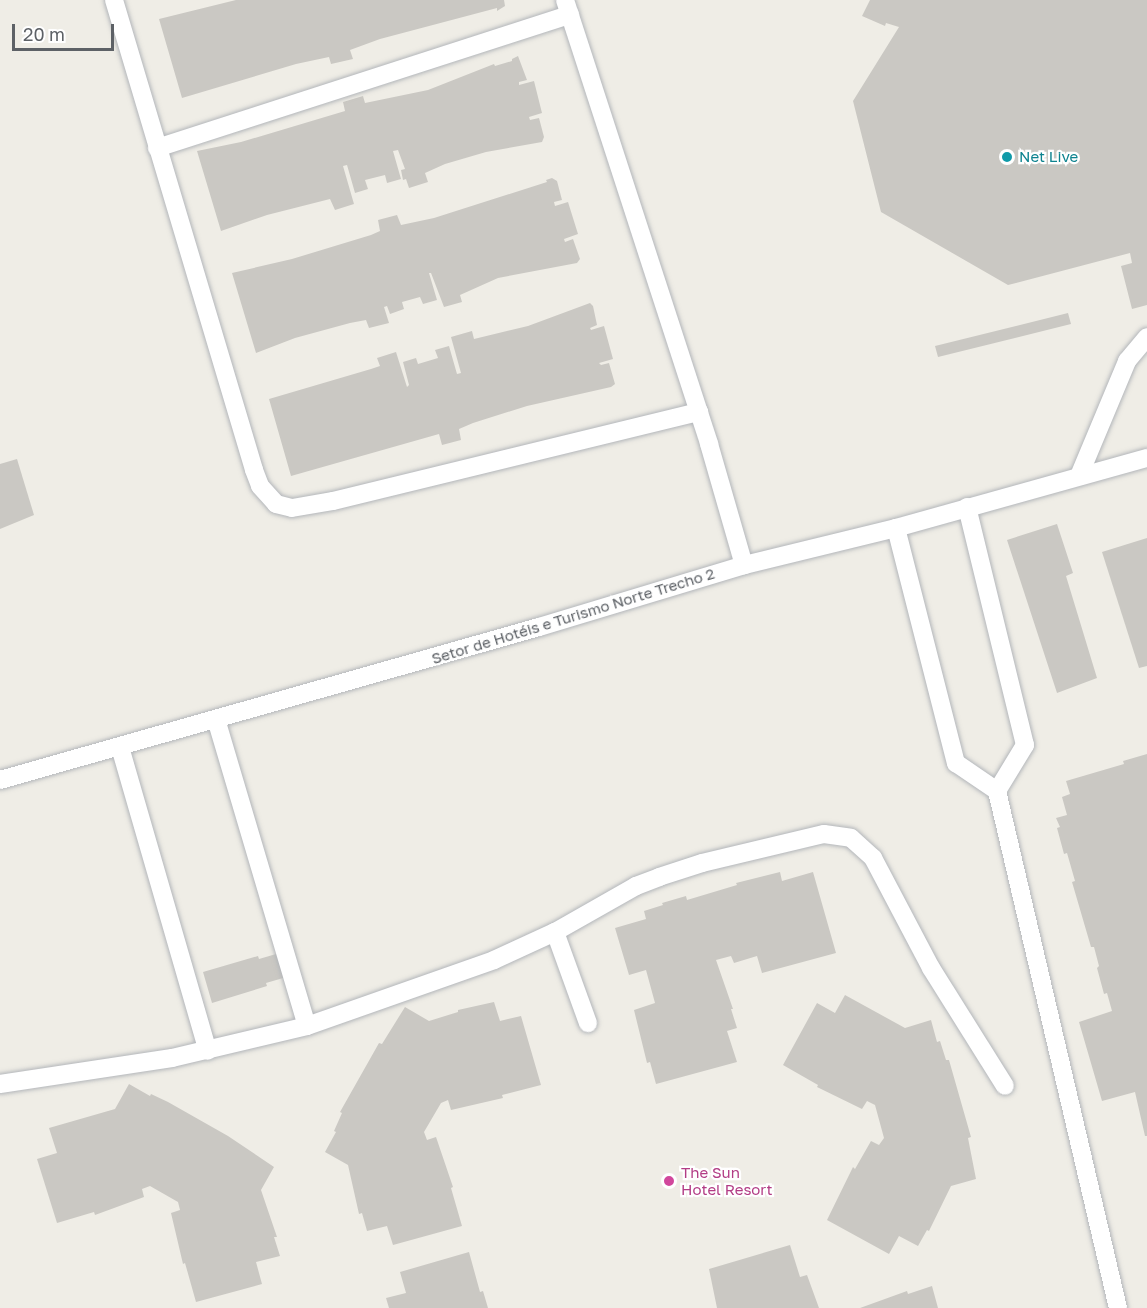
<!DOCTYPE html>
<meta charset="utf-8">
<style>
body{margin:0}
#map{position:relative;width:1147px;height:1308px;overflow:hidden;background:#efede6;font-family:"Golos Text",sans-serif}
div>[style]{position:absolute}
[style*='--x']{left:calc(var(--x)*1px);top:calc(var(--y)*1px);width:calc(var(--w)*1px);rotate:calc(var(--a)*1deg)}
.building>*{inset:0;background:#cac8c3}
.roads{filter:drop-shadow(0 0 2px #b3b6ba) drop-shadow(0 0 2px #b3b6ba)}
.service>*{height:18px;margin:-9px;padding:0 9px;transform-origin:9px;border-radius:9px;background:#fff}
.dots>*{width:16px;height:16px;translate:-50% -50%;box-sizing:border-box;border:3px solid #fff;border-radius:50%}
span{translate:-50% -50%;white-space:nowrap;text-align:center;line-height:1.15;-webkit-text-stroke:4.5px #fff;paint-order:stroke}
.culture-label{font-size:15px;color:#0d838f}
.left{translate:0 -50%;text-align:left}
.street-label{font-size:15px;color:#5d6166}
.hotel-label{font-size:15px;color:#b23c85}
.scale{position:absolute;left:12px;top:24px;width:102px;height:27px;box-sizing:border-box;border:3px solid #5d6166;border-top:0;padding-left:8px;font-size:18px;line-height:21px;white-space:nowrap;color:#5d6166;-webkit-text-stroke:4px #fff;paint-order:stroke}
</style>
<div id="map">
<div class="building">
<i style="clip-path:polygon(236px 0,504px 0,505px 6px,497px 11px,497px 8px,380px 39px,350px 50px,353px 59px,331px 64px,329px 57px,296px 64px,182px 98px,159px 19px)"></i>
<i style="clip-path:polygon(870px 0,1147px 0,1147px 305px,1132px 309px,1121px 266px,1132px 263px,1130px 253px,1008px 285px,881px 212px,853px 101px,899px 27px,886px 23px,885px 26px,862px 16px)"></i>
<i style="clip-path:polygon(518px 56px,527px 80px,519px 82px,519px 85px,534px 81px,542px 113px,529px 117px,530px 120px,539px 118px,544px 137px,542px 142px,486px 152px,445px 164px,425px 173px,428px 182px,409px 188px,406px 179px,403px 180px,401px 170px,405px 169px,398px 150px,393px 151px,401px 179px,387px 183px,385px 175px,365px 180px,368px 189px,355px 193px,347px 165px,343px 166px,354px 204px,335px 210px,330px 199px,267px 215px,221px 231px,197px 151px,241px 142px,335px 114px,345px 111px,343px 102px,363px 96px,365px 103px,428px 90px,494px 64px,495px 66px,512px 61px,512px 59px)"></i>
<i style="clip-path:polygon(552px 178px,557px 181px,562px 200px,554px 202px,555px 206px,568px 202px,578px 234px,564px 239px,565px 242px,573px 239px,580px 259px,577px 263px,498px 278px,460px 295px,462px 302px,444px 307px,431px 273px,429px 273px,437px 300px,423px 304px,420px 297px,402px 302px,404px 309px,390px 314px,387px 306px,384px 307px,389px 323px,369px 328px,366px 320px,350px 323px,295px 338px,256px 353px,232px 273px,292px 259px,371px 235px,380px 231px,378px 220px,397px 215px,401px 225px,434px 218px,547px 182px,546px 180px)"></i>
<i style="clip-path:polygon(590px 303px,593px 306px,597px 325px,590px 328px,591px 330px,604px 326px,613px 359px,599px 363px,601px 365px,609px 363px,615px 384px,611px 387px,527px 406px,473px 423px,459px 429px,461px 440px,442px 445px,439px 434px,291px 476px,269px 399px,371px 369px,380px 366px,377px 358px,396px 352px,407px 387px,409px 385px,403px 362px,416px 358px,418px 364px,438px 358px,435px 350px,449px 346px,457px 374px,461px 373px,451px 337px,472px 331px,474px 339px,528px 326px)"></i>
<i style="clip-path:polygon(1068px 313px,1071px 324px,938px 357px,935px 346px)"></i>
<i style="clip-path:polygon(17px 459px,34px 515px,0 529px,0 464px)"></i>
<i style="clip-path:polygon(1057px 524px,1073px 573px,1066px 576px,1097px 678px,1057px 693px,1007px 540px)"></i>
<i style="clip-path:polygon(1147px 538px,1147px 666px,1139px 668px,1102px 552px)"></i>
<i style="clip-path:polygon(1147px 754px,1147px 1136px,1145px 1136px,1135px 1092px,1102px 1101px,1079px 1022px,1112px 1011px,1107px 993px,1104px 994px,1097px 968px,1099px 966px,1094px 947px,1091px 947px,1072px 882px,1075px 881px,1067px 853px,1064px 854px,1057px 828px,1060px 827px,1056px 818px,1067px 815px,1062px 797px,1070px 794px,1066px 781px,1124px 764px,1123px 761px)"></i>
<i style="clip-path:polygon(780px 872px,782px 881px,813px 872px,836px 953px,762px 973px,757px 956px,734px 963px,731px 956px,716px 960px,733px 1009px,731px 1009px,737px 1028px,727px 1031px,737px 1062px,656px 1084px,650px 1062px,647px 1063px,634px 1010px,655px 1003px,646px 970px,629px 975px,615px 928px,646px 919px,644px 911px,663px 905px,662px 903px,686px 896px,687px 900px,737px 885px,736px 883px)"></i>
<i style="clip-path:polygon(283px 952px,290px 976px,266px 983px,267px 986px,212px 1003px,203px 972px,258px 956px,259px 959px)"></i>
<i style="clip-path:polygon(845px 995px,905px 1028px,931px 1020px,937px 1042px,940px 1041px,946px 1060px,949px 1060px,971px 1137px,968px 1138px,976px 1179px,951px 1186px,929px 1231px,927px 1230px,918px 1246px,899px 1236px,889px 1254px,827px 1220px,853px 1167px,855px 1169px,871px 1141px,879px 1145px,884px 1138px,875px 1105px,867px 1101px,862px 1109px,817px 1087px,818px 1085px,783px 1065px,817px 1003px,835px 1013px)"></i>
<i style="clip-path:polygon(494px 1002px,500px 1021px,521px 1016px,541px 1085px,502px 1095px,503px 1098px,451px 1110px,448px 1100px,441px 1103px,424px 1132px,427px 1140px,436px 1137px,453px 1187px,451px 1188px,462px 1226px,393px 1245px,387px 1226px,367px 1231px,362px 1213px,359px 1214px,348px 1165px,325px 1152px,336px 1132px,334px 1131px,342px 1113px,340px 1112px,379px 1043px,382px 1044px,405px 1007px,429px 1021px,458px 1012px,458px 1010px)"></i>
<i style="clip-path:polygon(129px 1084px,150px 1096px,151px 1094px,168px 1102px,228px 1136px,274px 1167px,261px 1190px,277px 1237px,274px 1237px,280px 1256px,256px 1262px,262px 1284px,196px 1302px,185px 1263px,183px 1264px,171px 1213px,180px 1210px,178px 1202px,150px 1186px,142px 1189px,144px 1197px,95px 1215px,94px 1212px,57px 1223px,37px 1159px,57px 1153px,49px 1128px,115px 1109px)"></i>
<i style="clip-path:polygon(790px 1245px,800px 1277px,807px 1275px,819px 1308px,717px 1308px,709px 1269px)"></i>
<i style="clip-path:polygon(469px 1252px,480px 1292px,483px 1291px,488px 1308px,389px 1308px,386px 1298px,406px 1293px,400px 1272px)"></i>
<i style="clip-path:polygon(932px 1286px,938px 1308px,860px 1308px,907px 1291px,908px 1294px)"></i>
</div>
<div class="roads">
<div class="service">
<i style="--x:114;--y:0;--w:490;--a:73.4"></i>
<i style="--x:254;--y:470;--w:17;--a:69"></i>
<i style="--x:260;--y:486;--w:24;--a:48"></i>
<i style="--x:276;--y:504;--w:16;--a:14"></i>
<i style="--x:292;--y:508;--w:42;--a:-9.7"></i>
<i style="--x:333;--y:501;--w:377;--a:-13.7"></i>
<i style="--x:565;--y:0;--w:467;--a:72"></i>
<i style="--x:709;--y:444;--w:126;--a:73.9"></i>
<i style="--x:157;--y:148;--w:434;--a:-17.9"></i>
<i style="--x:1079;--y:476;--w:125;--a:-67.3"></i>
<i style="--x:1127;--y:361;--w:31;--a:-50"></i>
<i style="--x:967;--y:507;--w:245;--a:76.3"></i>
<i style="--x:1025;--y:745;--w:54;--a:121.3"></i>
<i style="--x:896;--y:528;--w:243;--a:75.7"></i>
<i style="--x:956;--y:763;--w:50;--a:34.3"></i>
<i style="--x:997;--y:791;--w:531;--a:76.83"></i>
<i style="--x:216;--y:719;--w:320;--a:73.5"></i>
<i style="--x:120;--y:747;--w:316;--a:73.9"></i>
<i style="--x:0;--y:780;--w:560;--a:-15.85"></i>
<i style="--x:539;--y:627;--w:214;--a:-16.8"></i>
<i style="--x:744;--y:565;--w:156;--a:-13.7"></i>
<i style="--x:896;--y:528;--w:261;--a:-15.6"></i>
<i style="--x:555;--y:932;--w:97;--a:70.1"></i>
<i style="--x:0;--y:1084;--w:174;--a:-8.6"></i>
<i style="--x:172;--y:1058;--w:139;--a:-13.3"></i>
<i style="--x:307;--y:1026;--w:198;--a:-19.4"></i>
<i style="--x:494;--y:960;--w:67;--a:-24.7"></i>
<i style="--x:555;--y:932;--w:93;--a:-29.6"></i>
<i style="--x:636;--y:886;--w:25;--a:-21"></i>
<i style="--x:659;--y:877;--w:45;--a:-18"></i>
<i style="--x:702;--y:863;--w:125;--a:-13.4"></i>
<i style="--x:824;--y:834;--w:27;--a:8"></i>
<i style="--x:851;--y:838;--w:30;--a:42"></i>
<i style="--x:873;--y:858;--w:124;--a:62.2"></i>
<i style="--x:931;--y:968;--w:139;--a:57.9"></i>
</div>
</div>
<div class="dots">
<i style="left:1007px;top:157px;background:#0f9aa8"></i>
<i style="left:669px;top:1181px;background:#d1479c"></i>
</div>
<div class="culture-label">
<span class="left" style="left:1019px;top:157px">Net Live</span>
</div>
<div class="street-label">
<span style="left:573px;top:616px;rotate:-17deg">Setor de Hotéis e Turismo Norte Trecho 2</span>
</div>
<div class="hotel-label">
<span class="left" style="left:681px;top:1181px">The Sun<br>Hotel Resort</span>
</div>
<div class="scale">20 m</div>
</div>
